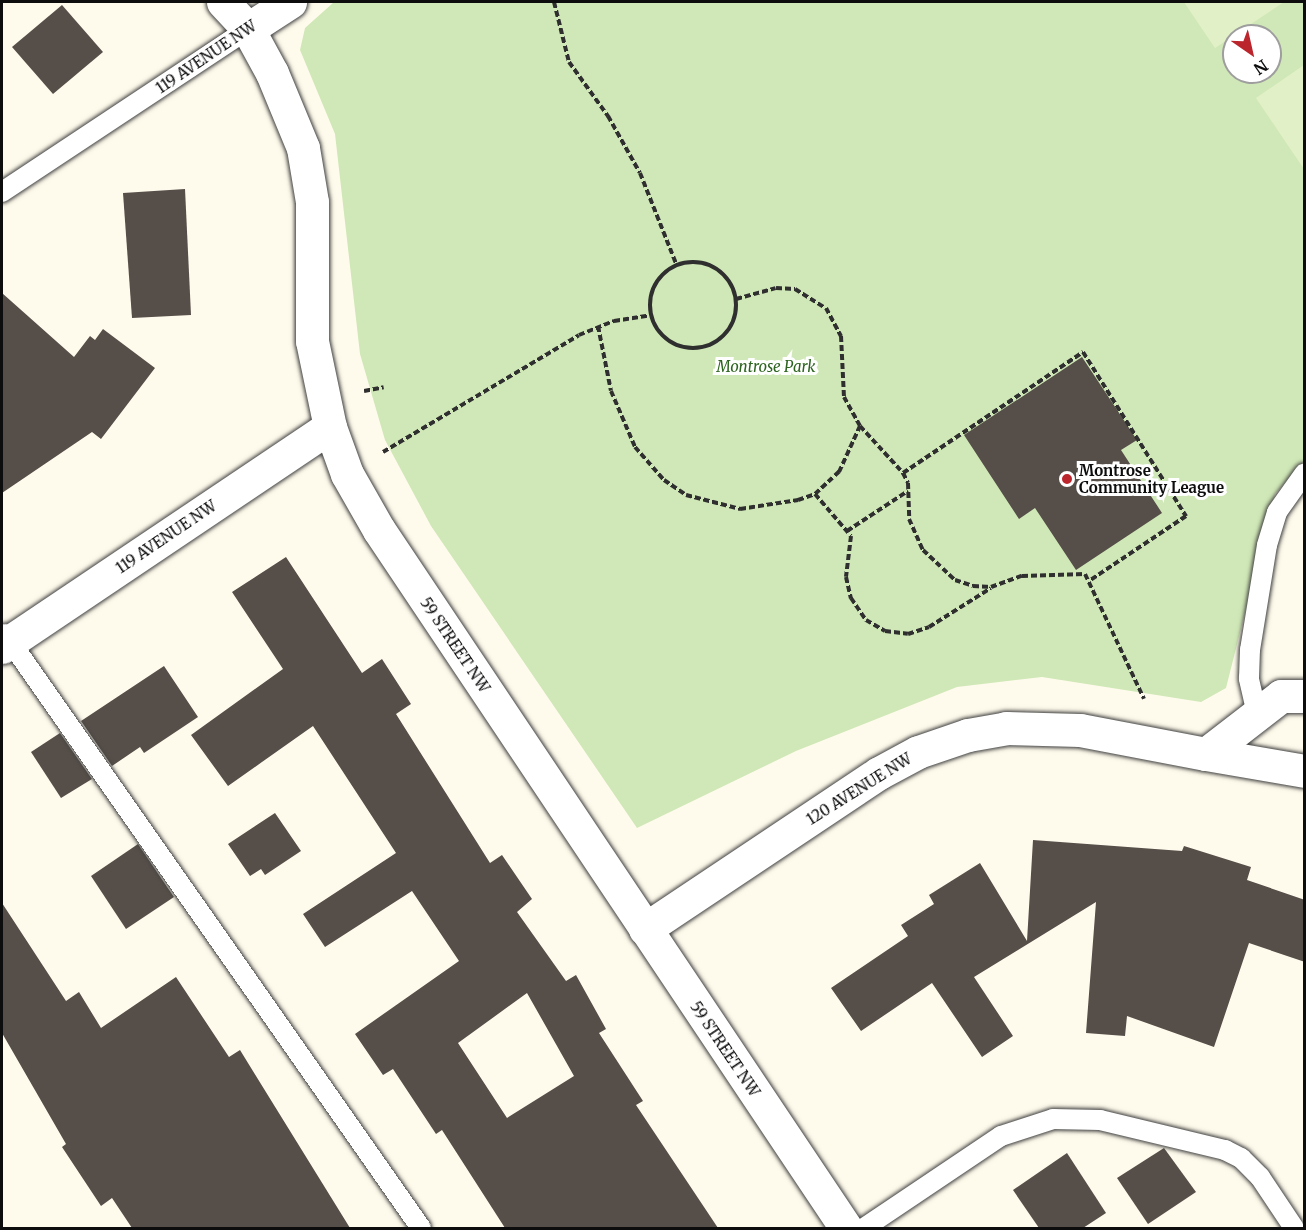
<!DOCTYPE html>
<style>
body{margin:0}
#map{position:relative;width:1306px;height:1230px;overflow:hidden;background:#fffbec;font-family:Merriweather,serif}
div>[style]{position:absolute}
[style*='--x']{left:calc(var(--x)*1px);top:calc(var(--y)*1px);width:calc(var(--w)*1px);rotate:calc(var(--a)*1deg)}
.green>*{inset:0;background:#d0e8b7}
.pitch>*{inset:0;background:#e2f0c8}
.building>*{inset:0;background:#554e49}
.path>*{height:4px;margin-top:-2px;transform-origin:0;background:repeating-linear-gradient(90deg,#2f2f2f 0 6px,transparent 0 9px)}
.path>.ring{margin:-2px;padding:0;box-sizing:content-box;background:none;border:4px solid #2f2f2f;border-radius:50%}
.roads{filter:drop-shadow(0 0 2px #404040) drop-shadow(0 0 2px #404040)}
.lane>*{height:20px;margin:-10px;padding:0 10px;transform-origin:10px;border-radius:10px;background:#fff}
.street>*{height:33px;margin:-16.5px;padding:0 16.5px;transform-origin:16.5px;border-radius:16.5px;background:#fff}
.dots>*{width:16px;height:16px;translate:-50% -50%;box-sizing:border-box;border:3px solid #fff;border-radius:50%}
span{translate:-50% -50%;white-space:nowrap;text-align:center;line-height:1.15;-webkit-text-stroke:6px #fff;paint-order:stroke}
.street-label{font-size:15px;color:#0d0d0d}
.park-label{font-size:15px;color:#2c631e;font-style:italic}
.poi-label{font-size:15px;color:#0d0d0d;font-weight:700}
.left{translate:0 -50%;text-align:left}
.frame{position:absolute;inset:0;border:3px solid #0d0d0d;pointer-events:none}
.north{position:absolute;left:1222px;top:24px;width:60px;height:60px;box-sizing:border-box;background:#fff;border:2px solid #9e9e9e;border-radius:50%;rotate:146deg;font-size:16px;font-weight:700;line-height:24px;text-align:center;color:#0d0d0d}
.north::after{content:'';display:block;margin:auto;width:21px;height:27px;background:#bb262d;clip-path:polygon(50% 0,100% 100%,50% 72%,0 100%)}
</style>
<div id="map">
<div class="green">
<i style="clip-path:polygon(evenodd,334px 2px,1304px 2px,1304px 461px,1275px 494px,1226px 688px,1201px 702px,1042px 677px,957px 687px,796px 751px,637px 828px,431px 526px,385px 440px,360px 354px,335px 134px,300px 50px,305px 28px,334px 2px,1234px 36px,1270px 36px,1270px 72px,1234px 72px,1234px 36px)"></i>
</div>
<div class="pitch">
<i style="clip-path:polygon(1184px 2px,1284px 2px,1215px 48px)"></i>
<i style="clip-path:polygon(1304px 65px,1304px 169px,1256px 98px)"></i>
</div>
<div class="building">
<i style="clip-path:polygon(62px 5px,103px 52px,53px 94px,12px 47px)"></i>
<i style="clip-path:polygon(185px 189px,191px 315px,132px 318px,123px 193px)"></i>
<i style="clip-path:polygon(2px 293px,74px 357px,90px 336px,95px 340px,103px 329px,155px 368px,101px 439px,92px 432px,2px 493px)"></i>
<i style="clip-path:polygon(1082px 357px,1137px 440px,1121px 450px,1162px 513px,1076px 570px,1035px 508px,1019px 519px,964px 435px)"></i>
<i style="clip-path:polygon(evenodd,286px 557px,362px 673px,382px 659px,411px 704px,396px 714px,490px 863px,502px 855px,532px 899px,517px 912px,566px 981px,576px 975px,606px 1029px,599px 1033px,643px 1101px,636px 1105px,718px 1228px,505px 1228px,442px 1130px,436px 1134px,393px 1069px,383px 1075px,355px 1034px,459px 961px,412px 891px,325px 947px,303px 914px,396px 853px,313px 726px,228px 786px,191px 735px,283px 669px,232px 592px,286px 557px,527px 993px,574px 1076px,507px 1118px,458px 1043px,527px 993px)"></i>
<i style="clip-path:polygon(164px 666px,198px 717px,144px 753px,140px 747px,112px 766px,81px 721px)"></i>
<i style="clip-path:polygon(60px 733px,92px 779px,61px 798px,31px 752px)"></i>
<i style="clip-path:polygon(275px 813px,301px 851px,265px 875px,261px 869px,250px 876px,228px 844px)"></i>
<i style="clip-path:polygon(1033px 840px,1182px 851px,1184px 846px,1251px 867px,1247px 880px,1305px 900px,1305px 962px,1249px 943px,1214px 1047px,1127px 1016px,1125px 1036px,1086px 1033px,1096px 902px,974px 977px,1013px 1036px,982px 1057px,932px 983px,861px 1031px,831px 988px,908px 936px,901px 925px,934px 904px,929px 895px,980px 863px,1027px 941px)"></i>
<i style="clip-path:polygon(138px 844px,174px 897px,126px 929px,91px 876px)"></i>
<i style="clip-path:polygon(2px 903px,66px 1001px,79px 992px,101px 1028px,176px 977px,229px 1057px,240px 1050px,350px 1228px,132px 1228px,112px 1198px,101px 1206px,62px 1147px,66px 1144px,2px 1033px)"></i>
<i style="clip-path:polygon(1164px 1148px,1196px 1192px,1148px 1224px,1117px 1178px)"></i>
<i style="clip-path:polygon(1067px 1153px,1106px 1213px,1083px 1228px,1039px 1228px,1013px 1190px)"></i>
</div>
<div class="path">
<i style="--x:554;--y:2;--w:62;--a:76"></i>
<i style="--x:569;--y:62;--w:67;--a:54.2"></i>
<i style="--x:608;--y:116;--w:65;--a:60.7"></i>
<i style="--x:640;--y:173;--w:100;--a:68.3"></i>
<i class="ring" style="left:650px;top:262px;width:82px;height:82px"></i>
<i style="--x:736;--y:299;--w:41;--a:-15.4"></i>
<i style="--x:776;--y:288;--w:19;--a:3"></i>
<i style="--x:795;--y:289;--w:36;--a:32"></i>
<i style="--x:826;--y:308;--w:32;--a:62"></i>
<i style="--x:841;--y:336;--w:61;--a:87.2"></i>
<i style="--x:844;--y:397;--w:33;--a:61"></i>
<i style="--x:860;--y:426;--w:64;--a:47.5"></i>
<i style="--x:903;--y:473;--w:11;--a:63"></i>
<i style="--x:908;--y:483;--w:36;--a:88"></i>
<i style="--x:909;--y:519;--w:34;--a:66"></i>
<i style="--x:923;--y:550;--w:44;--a:43.2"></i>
<i style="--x:955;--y:580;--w:19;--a:18"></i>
<i style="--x:973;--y:586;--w:18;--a:3"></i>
<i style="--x:991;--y:587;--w:33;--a:-20"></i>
<i style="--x:1022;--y:576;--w:63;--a:-1.8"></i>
<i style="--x:1085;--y:574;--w:138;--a:64.7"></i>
<i style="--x:598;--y:326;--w:66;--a:78.7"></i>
<i style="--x:611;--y:391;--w:61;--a:66.8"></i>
<i style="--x:635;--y:447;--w:44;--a:48.7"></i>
<i style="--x:664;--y:480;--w:27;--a:34"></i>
<i style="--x:686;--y:495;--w:56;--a:14.5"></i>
<i style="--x:740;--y:509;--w:59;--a:-8.8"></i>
<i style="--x:798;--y:500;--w:18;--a:-19"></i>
<i style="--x:815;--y:494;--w:33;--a:-43"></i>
<i style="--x:839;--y:472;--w:51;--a:-65.5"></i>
<i style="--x:364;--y:391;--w:20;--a:-11"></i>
<i style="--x:383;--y:452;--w:228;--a:-30.8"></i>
<i style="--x:579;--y:335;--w:38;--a:-22"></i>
<i style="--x:614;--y:321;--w:37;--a:-9"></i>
<i style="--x:903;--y:473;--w:217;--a:-33.9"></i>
<i style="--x:1083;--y:352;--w:194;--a:57.9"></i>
<i style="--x:1186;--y:516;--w:117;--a:146.2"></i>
<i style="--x:815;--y:494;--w:55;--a:49.4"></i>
<i style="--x:851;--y:536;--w:41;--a:97"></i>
<i style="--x:846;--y:577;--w:22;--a:77"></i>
<i style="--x:851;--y:598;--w:27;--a:56"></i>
<i style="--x:866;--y:620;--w:22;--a:30"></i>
<i style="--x:885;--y:631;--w:23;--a:7"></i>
<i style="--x:908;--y:634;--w:22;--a:-18"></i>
<i style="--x:929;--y:627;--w:73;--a:-32.2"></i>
<i style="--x:847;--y:531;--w:73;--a:-33.3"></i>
</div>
<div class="roads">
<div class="lane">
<i style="--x:2;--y:192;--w:295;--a:-33.5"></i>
<i style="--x:5;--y:634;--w:725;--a:55"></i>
<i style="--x:1257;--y:714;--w:37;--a:-103"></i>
<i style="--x:1249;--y:678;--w:28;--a:-88"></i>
<i style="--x:1250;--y:650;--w:106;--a:-80.8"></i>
<i style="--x:1267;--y:545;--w:34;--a:-73"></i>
<i style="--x:1277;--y:512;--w:47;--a:-54.6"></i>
<i style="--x:864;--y:1228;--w:165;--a:-33.9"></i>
<i style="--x:1001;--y:1136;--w:55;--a:-18.1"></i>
<i style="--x:1053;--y:1119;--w:47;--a:1.2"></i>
<i style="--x:1100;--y:1120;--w:129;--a:13.5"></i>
<i style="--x:1225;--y:1150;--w:18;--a:27"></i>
<i style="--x:1241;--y:1158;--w:27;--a:45"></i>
<i style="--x:1260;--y:1177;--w:61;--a:56.3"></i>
</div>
<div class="street">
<i style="--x:223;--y:2;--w:37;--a:47"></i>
<i style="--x:248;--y:29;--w:50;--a:61.4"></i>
<i style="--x:272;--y:73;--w:81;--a:67.5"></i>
<i style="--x:303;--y:148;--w:55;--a:80.5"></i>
<i style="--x:312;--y:202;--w:139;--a:90"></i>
<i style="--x:312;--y:341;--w:88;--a:78.2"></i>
<i style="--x:330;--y:427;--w:50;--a:70.1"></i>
<i style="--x:347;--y:474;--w:64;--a:60.3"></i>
<i style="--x:379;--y:530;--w:840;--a:56.22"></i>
<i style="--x:248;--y:29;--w:50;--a:-32.7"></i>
<i style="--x:2;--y:647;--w:395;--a:-33.9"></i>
<i style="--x:1304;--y:696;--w:23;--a:180"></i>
<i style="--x:1281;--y:696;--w:95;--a:142.3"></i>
<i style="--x:1206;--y:754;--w:99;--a:9.8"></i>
<i style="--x:645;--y:929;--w:281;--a:-33.7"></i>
<i style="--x:879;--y:773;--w:44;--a:-28.3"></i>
<i style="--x:918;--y:752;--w:53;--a:-18.8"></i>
<i style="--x:968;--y:735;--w:39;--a:-10"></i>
<i style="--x:1006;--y:728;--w:74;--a:1.5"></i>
<i style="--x:1080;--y:730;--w:128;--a:10.8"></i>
</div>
</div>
<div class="dots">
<i style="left:1067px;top:479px;background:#bb262d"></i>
</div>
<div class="street-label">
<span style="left:206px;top:57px;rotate:-34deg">119 AVENUE NW</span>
<span style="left:166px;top:537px;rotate:-34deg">119 AVENUE NW</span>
<span style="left:455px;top:645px;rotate:56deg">59 STREET NW</span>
<span style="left:859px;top:789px;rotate:-32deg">120 AVENUE NW</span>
<span style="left:725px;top:1049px;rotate:56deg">59 STREET NW</span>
</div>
<div class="park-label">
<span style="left:766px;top:367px">Montrose Park</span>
</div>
<div class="poi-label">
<span class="left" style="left:1079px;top:479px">Montrose<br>Community League</span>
</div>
<div class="frame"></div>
<div class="north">N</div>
</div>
